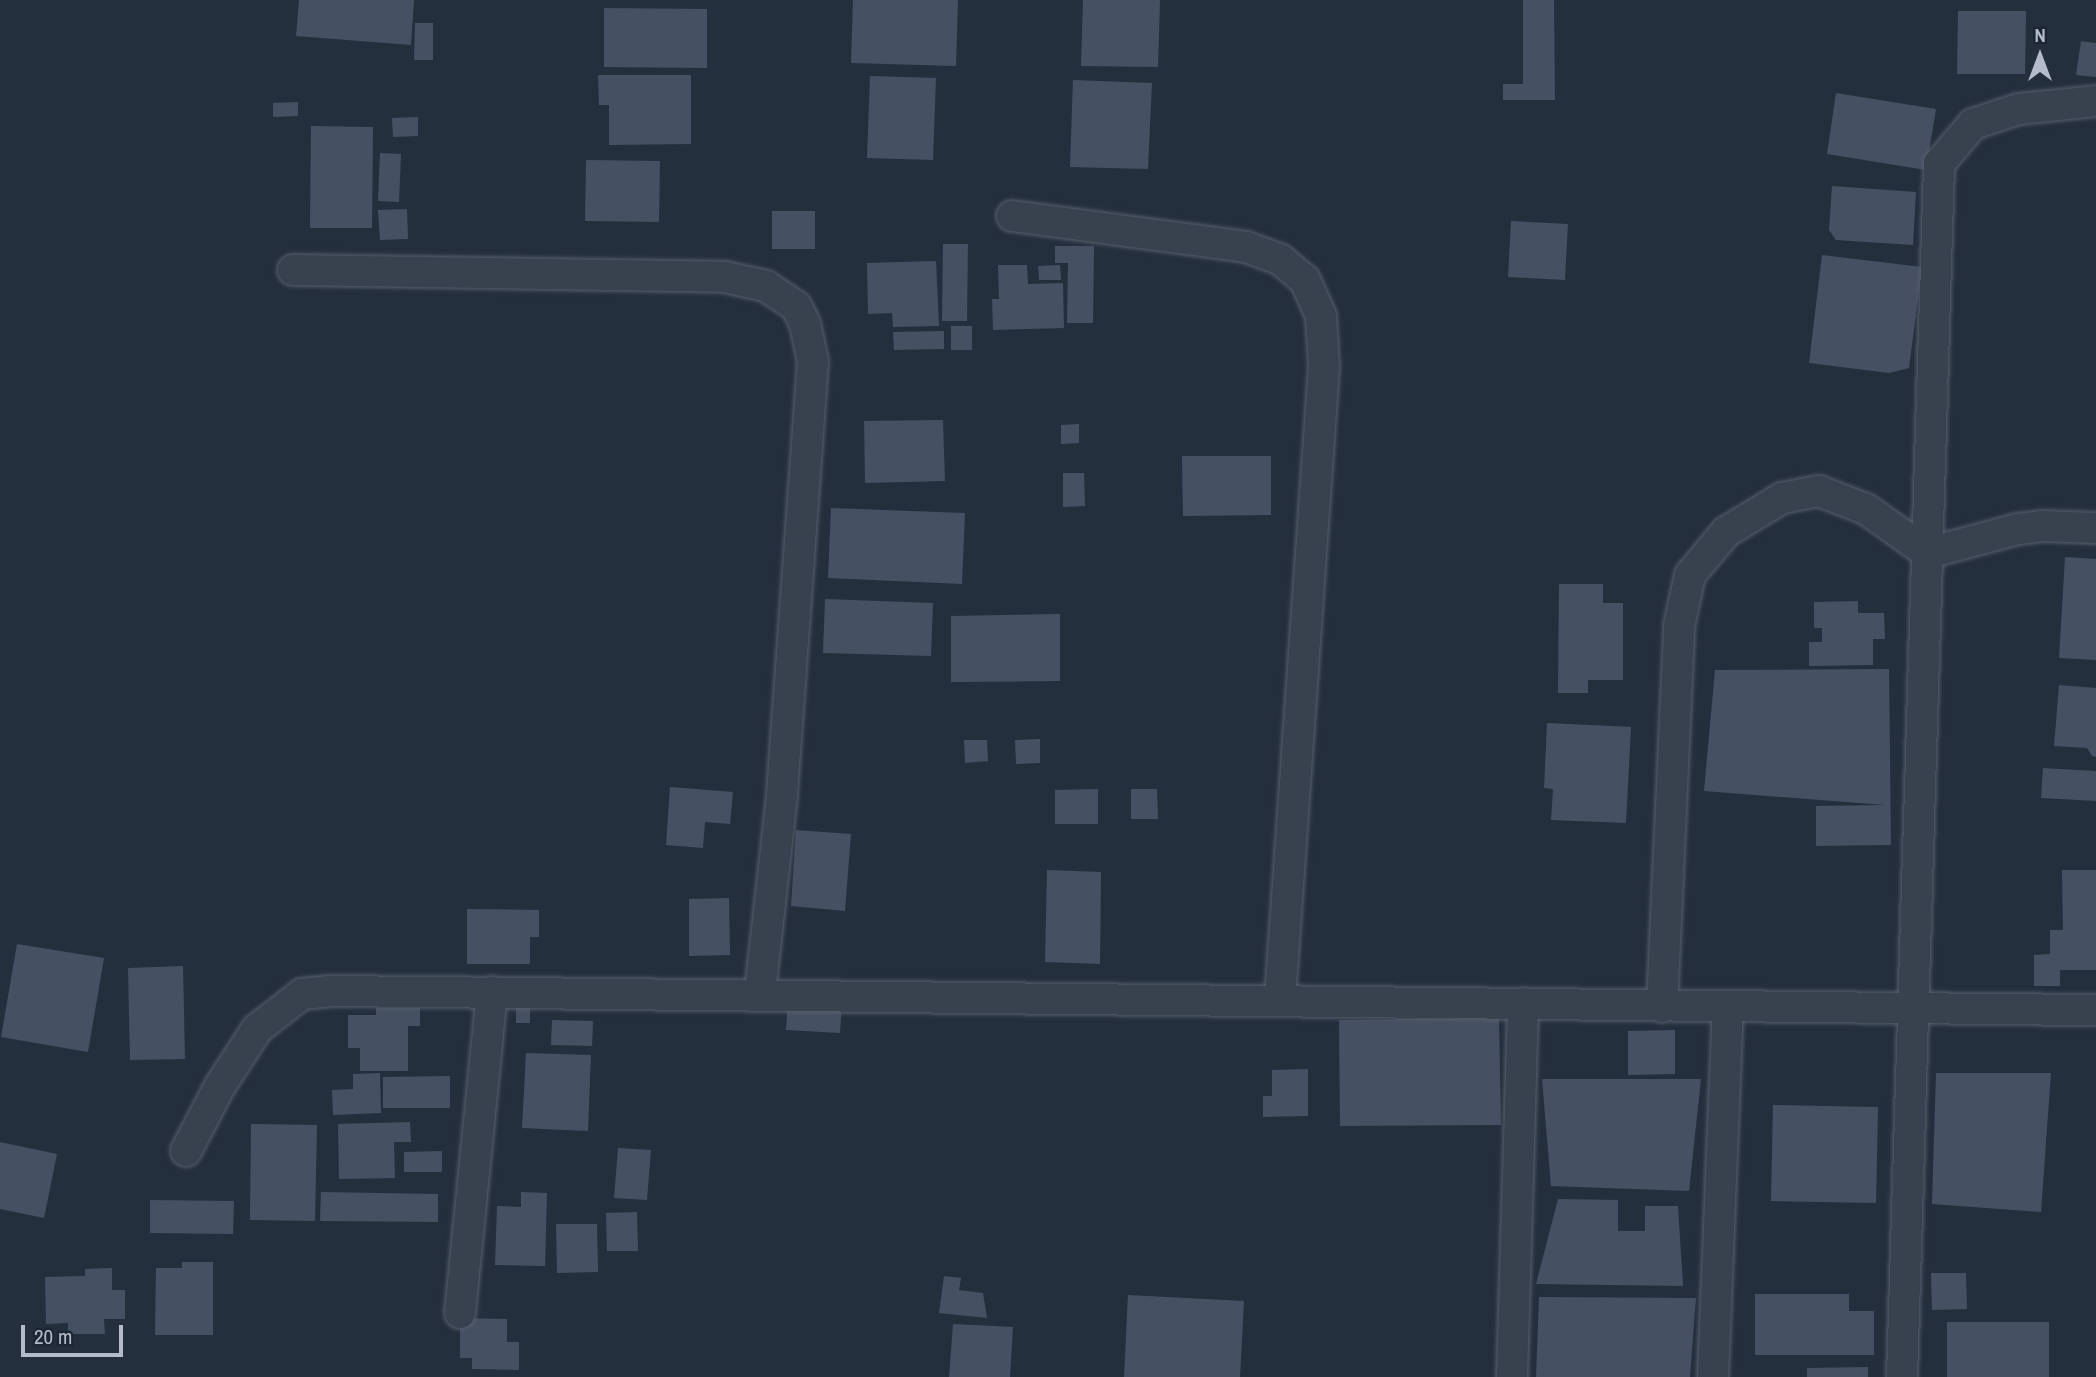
<!DOCTYPE html>
<style>
body{margin:0}
#map{position:relative;width:2096px;height:1377px;overflow:hidden;background:#242f3e;font-family:"Archivo Narrow",sans-serif}
div>[style]{position:absolute}
[style*='--x']{left:calc(var(--x)*1px);top:calc(var(--y)*1px);width:calc(var(--w)*1px);rotate:calc(var(--a)*1deg)}
.building>*{inset:0;background:#455162}
.roads{filter:drop-shadow(0 0 2px #565f6c) drop-shadow(0 0 2px #565f6c)}
.street>*{height:30px;margin:-15px;padding:0 15px;transform-origin:15px;border-radius:15px;background:#38414e}
span{translate:-50% -50%;white-space:nowrap;text-align:center;line-height:1.15;-webkit-text-stroke:6px #1d2633;paint-order:stroke}
.north{position:absolute;left:2005px;top:21px;width:70px;height:70px;-webkit-text-stroke:5px #1d2633;paint-order:stroke;rotate:0deg;font-size:19px;font-weight:700;line-height:28px;text-align:center;color:#b4bcc9}
.north::after{content:'';display:block;margin:auto;width:24px;height:32px;background:#b4bcc9;clip-path:polygon(50% 0,100% 100%,50% 72%,0 100%)}
.scale{position:absolute;left:21px;top:1325px;width:102px;height:32px;box-sizing:border-box;border:4px solid #b4bcc9;border-top:0;padding-left:9px;font-size:21px;line-height:24px;white-space:nowrap;color:#b4bcc9;-webkit-text-stroke:5px #1d2633;paint-order:stroke}
</style>
<div id="map">
<div class="building">
<i style="clip-path:polygon(299px 0,414px 0,411px 45px,296px 36px)"></i>
<i style="clip-path:polygon(853px 0,958px 0,956px 66px,851px 63px)"></i>
<i style="clip-path:polygon(1083px 0,1160px 0,1158px 67px,1081px 66px)"></i>
<i style="clip-path:polygon(1523px 0,1554px 0,1555px 100px,1503px 100px,1503px 84px,1523px 84px)"></i>
<i style="clip-path:polygon(604px 8px,707px 9px,707px 68px,604px 67px)"></i>
<i style="clip-path:polygon(1958px 11px,2026px 11px,2025px 74px,1957px 74px)"></i>
<i style="clip-path:polygon(415px 23px,433px 23px,433px 60px,414px 60px)"></i>
<i style="clip-path:polygon(2081px 41px,2096px 43px,2096px 77px,2076px 75px)"></i>
<i style="clip-path:polygon(598px 75px,691px 75px,691px 144px,609px 145px,609px 105px,599px 105px)"></i>
<i style="clip-path:polygon(870px 76px,936px 78px,933px 160px,867px 158px)"></i>
<i style="clip-path:polygon(1073px 80px,1152px 83px,1148px 169px,1070px 167px)"></i>
<i style="clip-path:polygon(1836px 93px,1936px 109px,1926px 170px,1827px 154px)"></i>
<i style="clip-path:polygon(298px 102px,298px 116px,273px 117px,273px 103px)"></i>
<i style="clip-path:polygon(418px 117px,418px 136px,393px 137px,392px 118px)"></i>
<i style="clip-path:polygon(311px 126px,373px 127px,372px 228px,310px 228px)"></i>
<i style="clip-path:polygon(380px 153px,401px 154px,399px 202px,378px 201px)"></i>
<i style="clip-path:polygon(586px 160px,660px 161px,659px 222px,585px 221px)"></i>
<i style="clip-path:polygon(1832px 186px,1916px 192px,1913px 245px,1836px 240px,1829px 230px)"></i>
<i style="clip-path:polygon(407px 209px,408px 239px,380px 240px,378px 210px)"></i>
<i style="clip-path:polygon(772px 211px,815px 211px,815px 249px,772px 249px)"></i>
<i style="clip-path:polygon(1511px 221px,1568px 224px,1565px 280px,1508px 277px)"></i>
<i style="clip-path:polygon(943px 244px,968px 244px,967px 321px,942px 321px)"></i>
<i style="clip-path:polygon(1055px 246px,1094px 246px,1093px 323px,1067px 323px,1068px 263px,1055px 263px)"></i>
<i style="clip-path:polygon(1822px 255px,1922px 267px,1909px 368px,1889px 373px,1809px 363px)"></i>
<i style="clip-path:polygon(936px 261px,939px 326px,893px 327px,892px 313px,868px 314px,867px 263px)"></i>
<i style="clip-path:polygon(998px 265px,1027px 265px,1028px 284px,1063px 283px,1064px 328px,993px 330px,992px 299px,999px 299px)"></i>
<i style="clip-path:polygon(1060px 265px,1061px 280px,1039px 280px,1038px 266px)"></i>
<i style="clip-path:polygon(951px 326px,972px 326px,972px 350px,951px 350px)"></i>
<i style="clip-path:polygon(944px 331px,944px 349px,894px 350px,893px 332px)"></i>
<i style="clip-path:polygon(943px 420px,945px 481px,865px 483px,864px 421px)"></i>
<i style="clip-path:polygon(1079px 424px,1079px 443px,1061px 444px,1061px 425px)"></i>
<i style="clip-path:polygon(1182px 456px,1271px 456px,1271px 515px,1183px 516px)"></i>
<i style="clip-path:polygon(1063px 473px,1084px 473px,1085px 506px,1063px 507px)"></i>
<i style="clip-path:polygon(831px 508px,965px 513px,962px 584px,828px 578px)"></i>
<i style="clip-path:polygon(2065px 557px,2096px 559px,2096px 660px,2059px 658px)"></i>
<i style="clip-path:polygon(1559px 584px,1603px 584px,1603px 603px,1623px 603px,1623px 680px,1588px 680px,1588px 693px,1558px 693px)"></i>
<i style="clip-path:polygon(825px 599px,933px 603px,931px 656px,823px 653px)"></i>
<i style="clip-path:polygon(1858px 601px,1858px 613px,1884px 613px,1885px 639px,1873px 639px,1873px 665px,1809px 666px,1809px 642px,1822px 642px,1822px 628px,1814px 628px,1814px 602px)"></i>
<i style="clip-path:polygon(1060px 614px,1060px 681px,951px 682px,951px 616px)"></i>
<i style="clip-path:polygon(1889px 669px,1891px 845px,1816px 846px,1816px 806px,1885px 805px,1704px 791px,1715px 670px)"></i>
<i style="clip-path:polygon(2059px 685px,2096px 688px,2096px 757px,2092px 756px,2087px 748px,2054px 746px)"></i>
<i style="clip-path:polygon(1547px 723px,1631px 727px,1626px 823px,1551px 820px,1553px 789px,1544px 788px)"></i>
<i style="clip-path:polygon(1040px 739px,1040px 763px,1016px 764px,1015px 740px)"></i>
<i style="clip-path:polygon(964px 740px,987px 740px,988px 761px,965px 763px)"></i>
<i style="clip-path:polygon(2043px 768px,2096px 771px,2096px 801px,2041px 798px)"></i>
<i style="clip-path:polygon(670px 787px,733px 792px,730px 824px,705px 822px,703px 848px,666px 845px)"></i>
<i style="clip-path:polygon(1098px 789px,1098px 824px,1055px 824px,1055px 790px)"></i>
<i style="clip-path:polygon(1131px 789px,1157px 789px,1158px 819px,1131px 819px)"></i>
<i style="clip-path:polygon(796px 830px,851px 834px,845px 911px,791px 906px)"></i>
<i style="clip-path:polygon(1047px 870px,1101px 872px,1100px 964px,1045px 962px)"></i>
<i style="clip-path:polygon(2062px 870px,2096px 870px,2096px 970px,2060px 970px,2060px 986px,2034px 986px,2034px 955px,2050px 954px,2050px 930px,2063px 930px)"></i>
<i style="clip-path:polygon(729px 898px,730px 955px,689px 956px,689px 899px)"></i>
<i style="clip-path:polygon(467px 909px,539px 910px,539px 937px,530px 937px,530px 964px,467px 964px)"></i>
<i style="clip-path:polygon(17px 944px,104px 958px,88px 1052px,1px 1037px)"></i>
<i style="clip-path:polygon(183px 966px,185px 1059px,130px 1060px,128px 968px)"></i>
<i style="clip-path:polygon(788px 999px,842px 1003px,840px 1033px,786px 1030px)"></i>
<i style="clip-path:polygon(516px 1006px,530px 1006px,530px 1023px,516px 1023px)"></i>
<i style="clip-path:polygon(376px 1008px,420px 1008px,420px 1026px,408px 1026px,408px 1071px,360px 1071px,360px 1048px,348px 1048px,348px 1015px,376px 1015px)"></i>
<i style="clip-path:polygon(1499px 1018px,1501px 1125px,1340px 1126px,1339px 1020px)"></i>
<i style="clip-path:polygon(552px 1020px,593px 1021px,592px 1046px,551px 1045px)"></i>
<i style="clip-path:polygon(1675px 1030px,1675px 1074px,1628px 1075px,1628px 1031px)"></i>
<i style="clip-path:polygon(526px 1053px,591px 1055px,588px 1131px,522px 1128px)"></i>
<i style="clip-path:polygon(1308px 1069px,1308px 1116px,1263px 1117px,1263px 1096px,1272px 1096px,1272px 1070px)"></i>
<i style="clip-path:polygon(380px 1073px,381px 1113px,333px 1115px,332px 1090px,353px 1089px,353px 1074px)"></i>
<i style="clip-path:polygon(1936px 1073px,2051px 1073px,2041px 1212px,1932px 1204px)"></i>
<i style="clip-path:polygon(450px 1076px,450px 1108px,383px 1108px,383px 1077px)"></i>
<i style="clip-path:polygon(1542px 1079px,1701px 1079px,1689px 1191px,1551px 1186px)"></i>
<i style="clip-path:polygon(1773px 1105px,1878px 1107px,1876px 1203px,1771px 1201px)"></i>
<i style="clip-path:polygon(410px 1122px,411px 1142px,394px 1142px,395px 1178px,339px 1179px,338px 1124px)"></i>
<i style="clip-path:polygon(251px 1124px,317px 1125px,315px 1221px,250px 1220px)"></i>
<i style="clip-path:polygon(0 1142px,57px 1154px,44px 1218px,0 1209px)"></i>
<i style="clip-path:polygon(618px 1148px,651px 1150px,647px 1200px,614px 1198px)"></i>
<i style="clip-path:polygon(442px 1151px,442px 1172px,404px 1172px,404px 1152px)"></i>
<i style="clip-path:polygon(321px 1192px,438px 1194px,438px 1222px,320px 1221px)"></i>
<i style="clip-path:polygon(521px 1192px,547px 1193px,545px 1266px,495px 1265px,497px 1206px,521px 1207px)"></i>
<i style="clip-path:polygon(1558px 1199px,1618px 1200px,1618px 1231px,1645px 1231px,1645px 1206px,1678px 1206px,1683px 1286px,1536px 1284px)"></i>
<i style="clip-path:polygon(150px 1200px,234px 1201px,233px 1234px,150px 1233px)"></i>
<i style="clip-path:polygon(637px 1212px,638px 1251px,607px 1251px,606px 1213px)"></i>
<i style="clip-path:polygon(556px 1224px,597px 1224px,598px 1272px,557px 1273px)"></i>
<i style="clip-path:polygon(182px 1262px,213px 1262px,213px 1335px,155px 1335px,156px 1268px,182px 1268px)"></i>
<i style="clip-path:polygon(112px 1268px,112px 1290px,125px 1290px,125px 1319px,104px 1319px,105px 1334px,68px 1334px,68px 1323px,46px 1324px,45px 1277px,85px 1276px,85px 1269px)"></i>
<i style="clip-path:polygon(1931px 1273px,1966px 1273px,1967px 1309px,1932px 1310px)"></i>
<i style="clip-path:polygon(944px 1276px,961px 1278px,959px 1290px,983px 1293px,987px 1318px,939px 1313px)"></i>
<i style="clip-path:polygon(1755px 1294px,1849px 1294px,1849px 1311px,1874px 1311px,1874px 1355px,1755px 1355px)"></i>
<i style="clip-path:polygon(1128px 1295px,1244px 1301px,1240px 1377px,1124px 1377px)"></i>
<i style="clip-path:polygon(1539px 1297px,1696px 1298px,1690px 1377px,1536px 1377px)"></i>
<i style="clip-path:polygon(460px 1318px,507px 1319px,507px 1342px,519px 1342px,519px 1370px,472px 1369px,472px 1358px,460px 1358px)"></i>
<i style="clip-path:polygon(1947px 1322px,2049px 1322px,2049px 1377px,1947px 1377px)"></i>
<i style="clip-path:polygon(953px 1324px,1013px 1327px,1010px 1377px,949px 1377px)"></i>
<i style="clip-path:polygon(1868px 1367px,1868px 1377px,1807px 1377px,1807px 1368px)"></i>
</div>
<div class="roads">
<div class="street">
<i style="--x:1012;--y:216;--w:236;--a:7.5"></i>
<i style="--x:1246;--y:247;--w:37;--a:20"></i>
<i style="--x:1281;--y:260;--w:31;--a:40"></i>
<i style="--x:1305;--y:280;--w:39;--a:66"></i>
<i style="--x:1321;--y:316;--w:51;--a:86.6"></i>
<i style="--x:1324;--y:367;--w:634;--a:93.98"></i>
<i style="--x:293;--y:270;--w:432;--a:0.9"></i>
<i style="--x:725;--y:277;--w:42;--a:12.4"></i>
<i style="--x:766;--y:286;--w:36;--a:34"></i>
<i style="--x:796;--y:306;--w:20;--a:63"></i>
<i style="--x:805;--y:324;--w:38;--a:78"></i>
<i style="--x:813;--y:361;--w:436;--a:94.1"></i>
<i style="--x:782;--y:796;--w:198;--a:96.4"></i>
<i style="--x:1662;--y:1007;--w:381;--a:-87.4"></i>
<i style="--x:1679;--y:626;--w:52;--a:-77.8"></i>
<i style="--x:1690;--y:575;--w:56;--a:-50.1"></i>
<i style="--x:1726;--y:532;--w:66;--a:-31.3"></i>
<i style="--x:1782;--y:498;--w:38;--a:-11"></i>
<i style="--x:1819;--y:491;--w:50;--a:21"></i>
<i style="--x:1866;--y:509;--w:76;--a:35.4"></i>
<i style="--x:1928;--y:553;--w:93;--a:-14.9"></i>
<i style="--x:2018;--y:529;--w:24;--a:-7"></i>
<i style="--x:2042;--y:526;--w:54;--a:2.1"></i>
<i style="--x:186;--y:1151;--w:73;--a:-62.4"></i>
<i style="--x:220;--y:1086;--w:68;--a:-57"></i>
<i style="--x:257;--y:1029;--w:57;--a:-37.9"></i>
<i style="--x:302;--y:994;--w:29;--a:-6"></i>
<i style="--x:331;--y:991;--w:1765;--a:0.62"></i>
<i style="--x:460;--y:1313;--w:323;--a:-84.3"></i>
<i style="--x:1512;--y:1377;--w:374;--a:-88.3"></i>
<i style="--x:1713;--y:1377;--w:370;--a:-87.7"></i>
<i style="--x:1902;--y:1377;--w:1214;--a:-88.25"></i>
<i style="--x:1939;--y:164;--w:52;--a:-49.6"></i>
<i style="--x:1973;--y:124;--w:48;--a:-18.1"></i>
<i style="--x:2019;--y:109;--w:77;--a:-5.9"></i>
</div>
</div>
<div class="north">N</div>
<div class="scale">20 m</div>
</div>
